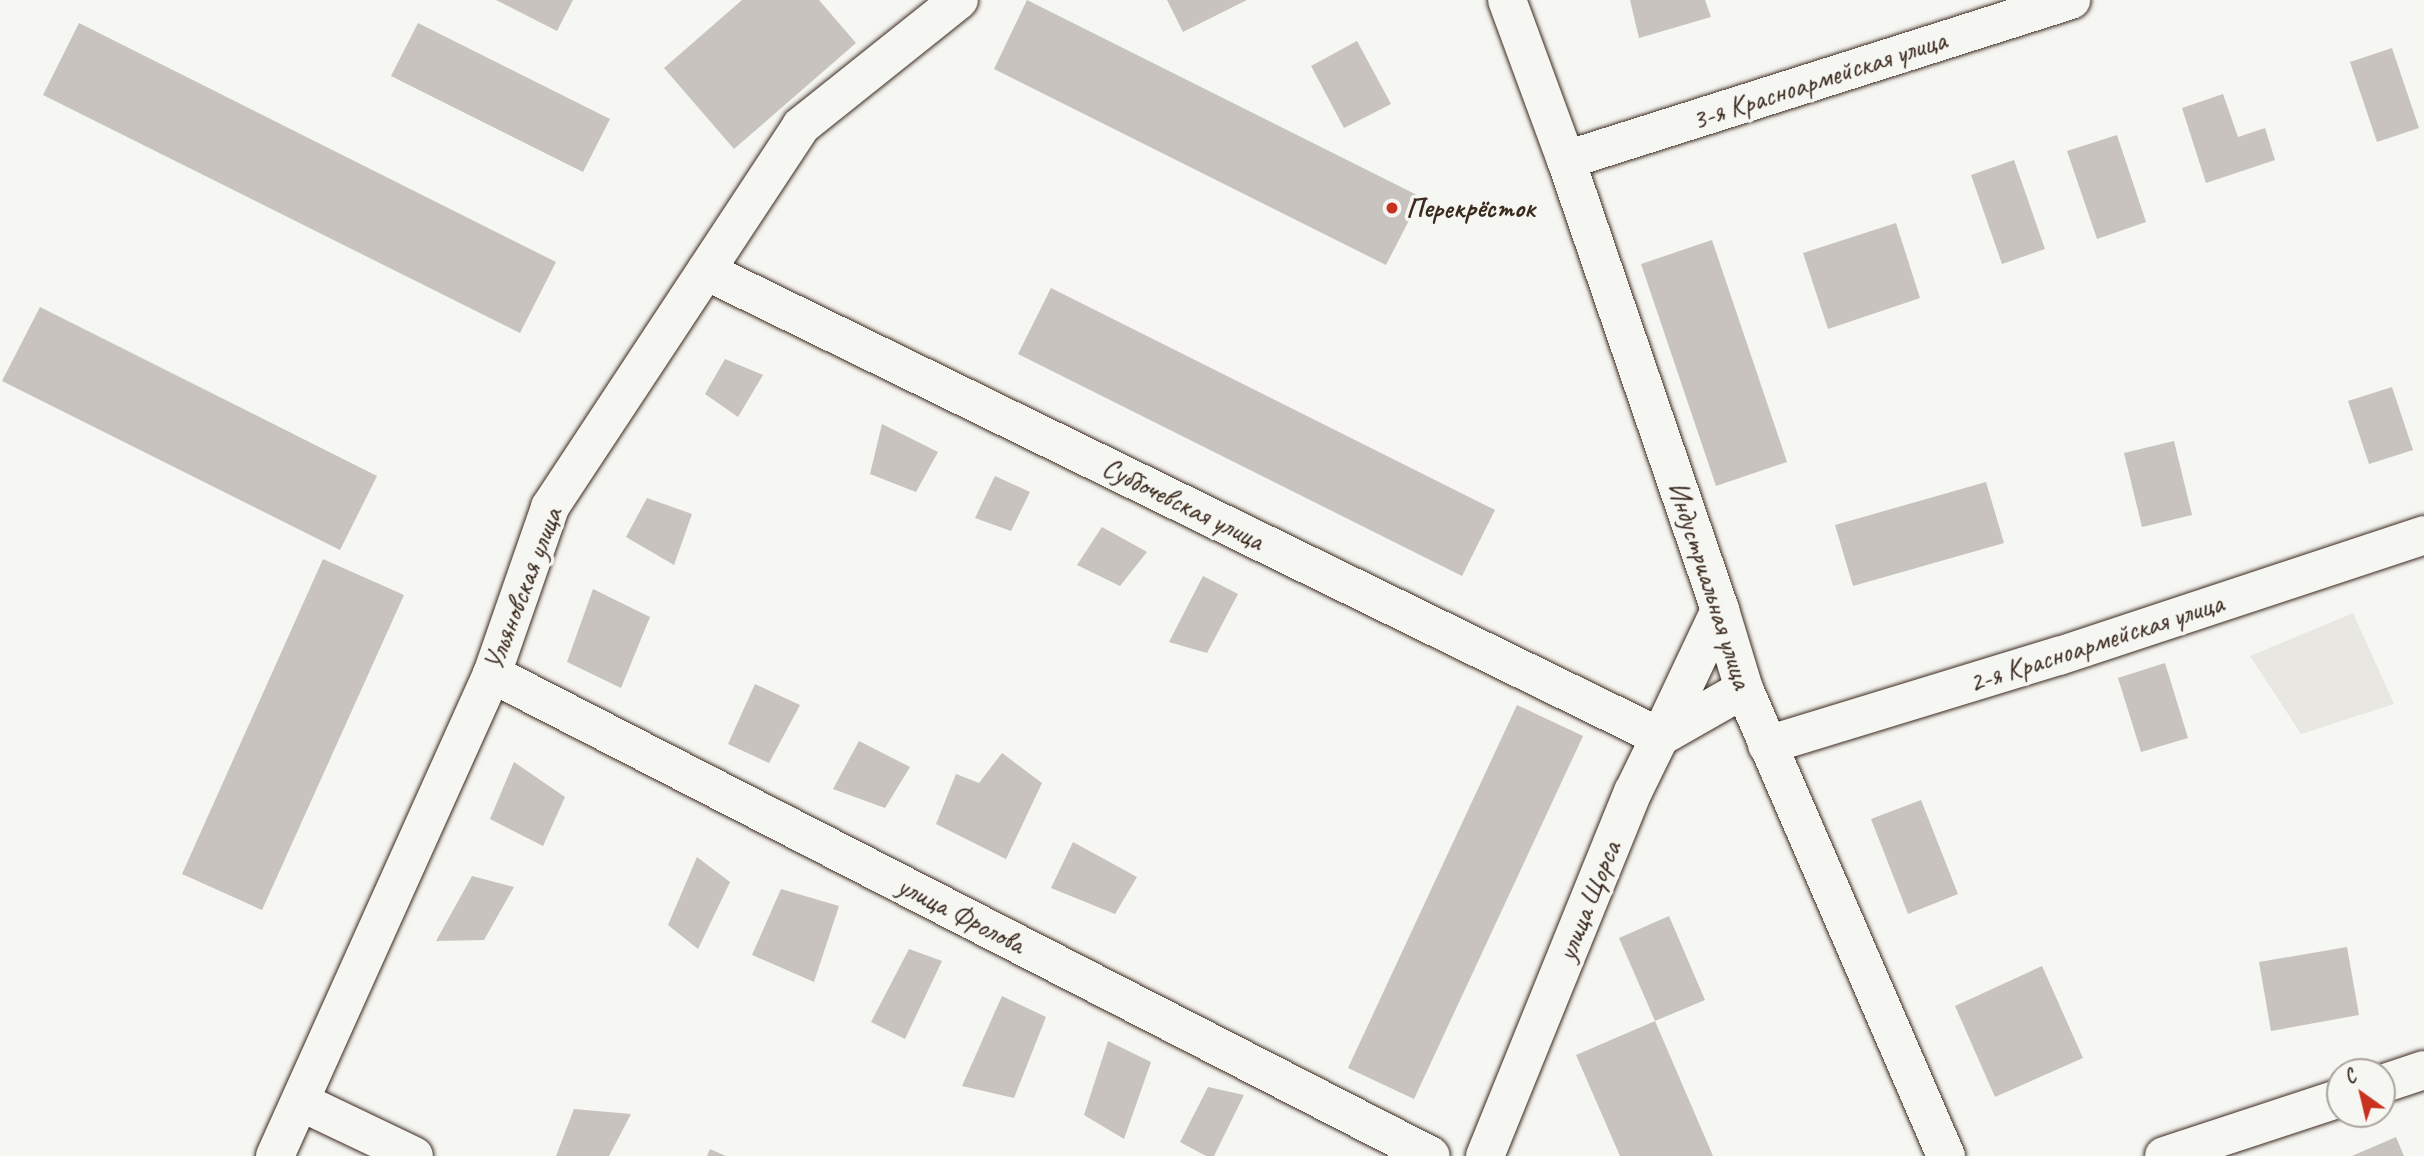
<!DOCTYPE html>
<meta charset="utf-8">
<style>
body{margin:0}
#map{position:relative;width:2424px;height:1156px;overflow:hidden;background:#f6f6f2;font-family:Caveat,sans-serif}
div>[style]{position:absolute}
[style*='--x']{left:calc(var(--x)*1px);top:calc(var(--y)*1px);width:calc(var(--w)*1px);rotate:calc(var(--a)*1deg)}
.built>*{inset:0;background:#e8e7e2}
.building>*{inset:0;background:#c8c3be}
.roads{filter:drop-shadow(0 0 2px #3b2a1e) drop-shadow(0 0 2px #3b2a1e)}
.street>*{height:38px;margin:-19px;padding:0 19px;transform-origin:19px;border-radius:19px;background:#f6f6f2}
.dots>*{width:19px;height:19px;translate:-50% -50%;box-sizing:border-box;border:4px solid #f6f6f2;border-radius:50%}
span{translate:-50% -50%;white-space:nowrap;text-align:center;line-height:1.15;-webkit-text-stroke:7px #f6f6f2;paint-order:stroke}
.street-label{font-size:28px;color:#3b2a1e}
.poi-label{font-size:28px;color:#3b2a1e;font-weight:700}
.left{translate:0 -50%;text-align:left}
.north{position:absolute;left:2326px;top:1058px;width:70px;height:70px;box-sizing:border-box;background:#f6f6f2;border:2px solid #aba49d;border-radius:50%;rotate:326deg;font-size:19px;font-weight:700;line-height:28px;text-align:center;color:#3b2a1e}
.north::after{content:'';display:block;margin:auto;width:24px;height:32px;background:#c8321e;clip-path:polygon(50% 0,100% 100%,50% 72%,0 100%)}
</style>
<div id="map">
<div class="built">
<i style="clip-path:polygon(2353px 613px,2394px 704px,2301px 734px,2250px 656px)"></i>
</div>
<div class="building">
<i style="clip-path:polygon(496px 0,573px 0,557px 31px)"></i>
<i style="clip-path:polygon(742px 0,819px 0,856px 43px,734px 149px,664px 68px)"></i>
<i style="clip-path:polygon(1027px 0,1421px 197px,1386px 265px,994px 69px)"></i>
<i style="clip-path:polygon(1167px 0,1247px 0,1183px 32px)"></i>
<i style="clip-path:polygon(1630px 0,1705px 0,1711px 17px,1639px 38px)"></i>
<i style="clip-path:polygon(79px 23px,556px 262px,520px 333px,43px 95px)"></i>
<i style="clip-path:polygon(418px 23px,610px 119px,583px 172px,391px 76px)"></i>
<i style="clip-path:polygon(1357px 41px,1391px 104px,1344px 128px,1311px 66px)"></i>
<i style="clip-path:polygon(2392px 48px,2419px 128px,2377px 142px,2350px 62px)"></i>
<i style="clip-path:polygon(2223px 94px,2238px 137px,2265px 128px,2275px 160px,2206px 183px,2182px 108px)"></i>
<i style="clip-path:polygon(2117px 135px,2146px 222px,2097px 239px,2067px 151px)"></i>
<i style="clip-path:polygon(2014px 160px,2045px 249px,2002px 264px,1971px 175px)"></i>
<i style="clip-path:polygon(1896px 223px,1920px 298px,1828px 329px,1803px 253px)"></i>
<i style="clip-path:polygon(1712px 240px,1787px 462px,1716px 486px,1641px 264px)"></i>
<i style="clip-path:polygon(1051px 288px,1495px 510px,1462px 576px,1018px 354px)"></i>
<i style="clip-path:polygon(40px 307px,377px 476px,340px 550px,2px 381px)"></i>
<i style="clip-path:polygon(725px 359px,763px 375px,738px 417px,705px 394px)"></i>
<i style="clip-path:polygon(2392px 387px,2413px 450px,2369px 464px,2348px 401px)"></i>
<i style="clip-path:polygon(882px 424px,938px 452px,916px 492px,870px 474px)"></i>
<i style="clip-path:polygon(2174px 441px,2192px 515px,2142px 527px,2124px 453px)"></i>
<i style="clip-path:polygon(995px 476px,1030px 492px,1011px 531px,975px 518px)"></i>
<i style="clip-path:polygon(1986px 482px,2004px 543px,1853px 586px,1835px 525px)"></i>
<i style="clip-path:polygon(647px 498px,692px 514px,674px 565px,626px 537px)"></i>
<i style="clip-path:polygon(1102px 527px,1147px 552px,1120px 586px,1077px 565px)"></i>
<i style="clip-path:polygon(323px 559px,404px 595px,262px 910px,182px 874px)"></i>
<i style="clip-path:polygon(1203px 576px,1238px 594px,1207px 653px,1169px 642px)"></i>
<i style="clip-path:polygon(593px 589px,650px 617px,621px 688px,567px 662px)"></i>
<i style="clip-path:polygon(2165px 663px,2188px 738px,2141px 752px,2118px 678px)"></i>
<i style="clip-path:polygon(755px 684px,800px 705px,769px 763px,728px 744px)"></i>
<i style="clip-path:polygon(1517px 705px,1583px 736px,1414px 1099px,1348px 1068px)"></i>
<i style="clip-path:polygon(859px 741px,910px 767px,885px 808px,833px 789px)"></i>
<i style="clip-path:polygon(1002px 753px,1042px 783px,1006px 859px,936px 824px,956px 774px,979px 783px)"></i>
<i style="clip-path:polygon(514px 762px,565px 797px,543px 846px,490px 819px)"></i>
<i style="clip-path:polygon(1921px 800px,1958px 894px,1908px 914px,1871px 819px)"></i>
<i style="clip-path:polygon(1073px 842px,1137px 877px,1115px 914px,1051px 888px)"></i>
<i style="clip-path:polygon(697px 857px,730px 882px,698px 949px,668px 925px)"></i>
<i style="clip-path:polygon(472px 876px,514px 887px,484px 940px,436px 941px)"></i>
<i style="clip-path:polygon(781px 889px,839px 906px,814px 982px,752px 955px)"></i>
<i style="clip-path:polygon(1669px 916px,1705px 1000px,1655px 1021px,1713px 1156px,1620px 1156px,1576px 1055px,1655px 1021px,1619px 938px)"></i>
<i style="clip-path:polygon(2347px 947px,2359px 1015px,2271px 1031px,2259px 962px)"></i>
<i style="clip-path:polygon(909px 949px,942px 961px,905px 1039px,871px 1022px)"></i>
<i style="clip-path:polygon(2042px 966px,2083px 1058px,1995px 1097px,1955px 1006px)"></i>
<i style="clip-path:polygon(1002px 996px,1046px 1017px,1014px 1098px,962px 1086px)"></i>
<i style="clip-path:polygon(1108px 1041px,1151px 1062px,1124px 1139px,1084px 1115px)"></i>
<i style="clip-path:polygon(1208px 1087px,1244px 1095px,1214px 1156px,1206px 1156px,1180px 1142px)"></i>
<i style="clip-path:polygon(574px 1109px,631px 1114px,609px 1156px,556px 1156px)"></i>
<i style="clip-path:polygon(2396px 1137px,2404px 1156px,2352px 1156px)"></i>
<i style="clip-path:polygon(710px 1149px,726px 1156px,707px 1156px)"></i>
</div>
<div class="roads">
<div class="street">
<i style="--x:1507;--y:0;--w:171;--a:69.8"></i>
<i style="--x:1566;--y:160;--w:476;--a:71.1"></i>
<i style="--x:1720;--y:610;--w:83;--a:73.1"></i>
<i style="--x:1744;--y:689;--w:509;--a:66.61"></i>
<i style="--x:1566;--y:160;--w:530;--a:-17.58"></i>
<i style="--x:706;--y:271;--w:1062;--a:26.03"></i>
<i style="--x:1660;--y:737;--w:140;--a:-64.7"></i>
<i style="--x:492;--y:674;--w:1055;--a:27.17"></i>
<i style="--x:1767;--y:745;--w:305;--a:-17"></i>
<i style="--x:2059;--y:656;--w:385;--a:-18.3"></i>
<i style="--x:2382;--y:1084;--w:44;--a:-18.4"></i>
<i style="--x:301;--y:1102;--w:125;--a:25.5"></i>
<i style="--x:275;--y:1156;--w:529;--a:-65.76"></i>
<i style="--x:492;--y:674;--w:177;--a:-70.8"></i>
<i style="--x:550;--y:507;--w:456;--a:-56.6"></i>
<i style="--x:801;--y:126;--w:202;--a:-38.6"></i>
<i style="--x:1485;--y:1156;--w:393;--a:-67.9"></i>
<i style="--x:1633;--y:792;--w:61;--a:-63.9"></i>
<i style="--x:1660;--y:737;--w:97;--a:-29.7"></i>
<i style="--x:2164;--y:1156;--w:185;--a:-18.2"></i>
</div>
</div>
<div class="dots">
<i style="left:1392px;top:208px;background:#c8321e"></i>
</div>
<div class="street-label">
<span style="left:1819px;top:80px;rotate:-18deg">3-я Красноармейская улица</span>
<span style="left:1183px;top:504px;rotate:26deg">Суббочевская улица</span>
<span style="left:1710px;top:585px;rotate:72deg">Индустриальная улица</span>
<span style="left:523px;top:589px;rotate:-69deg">Ульяновская улица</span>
<span style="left:2096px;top:643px;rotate:-18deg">2-я Красноармейская улица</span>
<span style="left:1589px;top:901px;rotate:-68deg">улица Щорса</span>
<span style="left:961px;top:915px;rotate:27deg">улица Фролова</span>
</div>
<div class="poi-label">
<span class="left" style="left:1406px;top:208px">Перекрёсток</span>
</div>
<div class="north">С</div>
</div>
